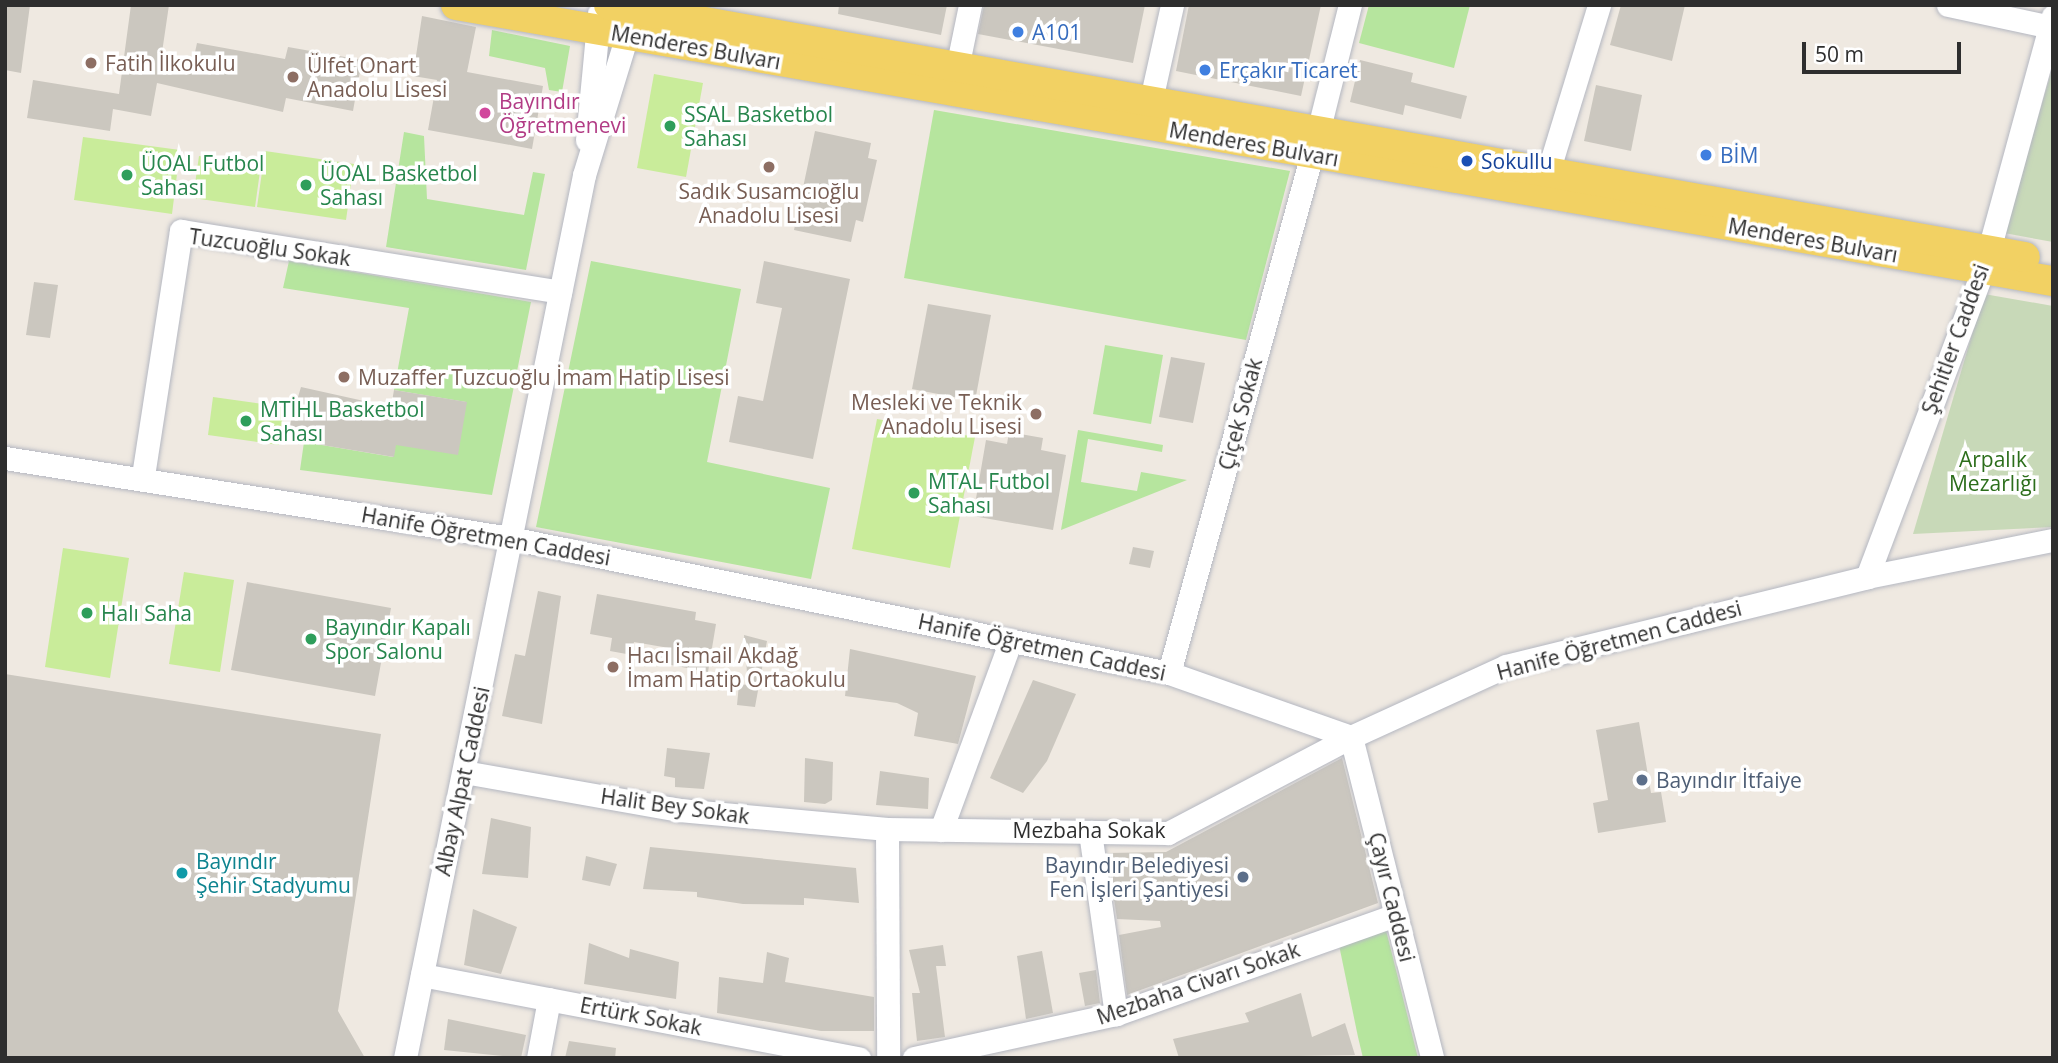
<!DOCTYPE html>
<meta charset="utf-8">
<style>
body{margin:0}
#map{position:relative;width:2058px;height:1063px;overflow:hidden;background:#efe9e1;font-family:"Open Sans",sans-serif}
div>[style]{position:absolute}
[style*='--x']{left:calc(var(--x)*1px);top:calc(var(--y)*1px);width:calc(var(--w)*1px);rotate:calc(var(--a)*1deg)}
.green>*{inset:0;background:#b6e59e}
.cemetery>*{inset:0;background:#c8d9b8}
.pitch>*{inset:0;background:#c9ec9a}
.building>*{inset:0;background:#cbc7bf}
.roads{filter:drop-shadow(0 0 2px #b4b7c1) drop-shadow(0 0 2px #b4b7c1)}
.minor>*{height:23px;margin:-11.5px;padding:0 11.5px;transform-origin:11.5px;border-radius:11.5px;background:#fff}
.major>*{height:30px;margin:-15px;padding:0 15px;transform-origin:15px;border-radius:15px;background:#f2d163}
.dots>*{width:19px;height:19px;translate:-50% -50%;box-sizing:border-box;border:4px solid #fff;border-radius:50%}
span{translate:-50% -50%;white-space:nowrap;text-align:center;line-height:1.15;-webkit-text-stroke:7px #fff;paint-order:stroke}
.shop-label{font-size:21px;color:#366cbe}
.left{translate:0 -50%;text-align:left}
.street-label{font-size:21px;color:#2e2e2e}
.education-label{font-size:21px;color:#785e54}
.right{translate:-100% -50%;text-align:right}
.hotel-label{font-size:21px;color:#b23c85}
.leisure-label{font-size:21px;color:#27864d}
.transit-label{font-size:21px;color:#164399}
.park-label{font-size:21px;color:#2c6e1b}
.service-label{font-size:21px;color:#4e5e75}
.culture-label{font-size:21px;color:#0d838f}
.frame{position:absolute;inset:0;border:7px solid #2e2e2e;pointer-events:none}
.scale{position:absolute;left:1802px;top:42px;width:159px;height:32px;box-sizing:border-box;border:4px solid #2e2e2e;border-top:0;padding-left:9px;font-size:21px;line-height:24px;white-space:nowrap;color:#2e2e2e;-webkit-text-stroke:5px #fff;paint-order:stroke}
</style>
<div id="map">
<div class="green">
<i style="clip-path:polygon(1369px 5px,1470px 5px,1454px 68px,1359px 43px)"></i>
<i style="clip-path:polygon(492px 30px,570px 46px,562px 92px,549px 90px,545px 68px,489px 56px)"></i>
<i style="clip-path:polygon(934px 110px,1290px 171px,1246px 340px,904px 278px)"></i>
<i style="clip-path:polygon(404px 132px,424px 136px,427px 199px,524px 215px,533px 172px,545px 174px,526px 270px,386px 247px)"></i>
<i style="clip-path:polygon(289px 261px,531px 302px,492px 495px,300px 470px,304px 442px,393px 457px,397px 434px,466px 402px,394px 390px,409px 308px,283px 288px)"></i>
<i style="clip-path:polygon(591px 261px,741px 289px,707px 462px,830px 488px,811px 579px,536px 527px)"></i>
<i style="clip-path:polygon(1105px 345px,1163px 355px,1151px 424px,1093px 414px)"></i>
<i style="clip-path:polygon(1078px 430px,1163px 445px,1162px 452px,1088px 439px,1081px 482px,1137px 491px,1141px 472px,1187px 480px,1061px 530px)"></i>
<i style="clip-path:polygon(1386px 930px,1418px 1058px,1363px 1058px,1358px 1037px,1339px 945px)"></i>
</div>
<div class="cemetery">
<i style="clip-path:polygon(2053px 66px,2053px 242px,2004px 233px)"></i>
<i style="clip-path:polygon(1984px 294px,2053px 306px,2053px 527px,1913px 534px)"></i>
</div>
<div class="pitch">
<i style="clip-path:polygon(654px 74px,703px 83px,686px 177px,637px 168px)"></i>
<i style="clip-path:polygon(83px 137px,180px 150px,172px 214px,74px 200px)"></i>
<i style="clip-path:polygon(265px 151px,354px 164px,346px 220px,257px 207px)"></i>
<i style="clip-path:polygon(199px 156px,261px 164px,255px 207px,193px 198px)"></i>
<i style="clip-path:polygon(213px 397px,284px 407px,279px 445px,208px 435px)"></i>
<i style="clip-path:polygon(877px 419px,975px 437px,950px 568px,852px 549px)"></i>
<i style="clip-path:polygon(63px 548px,129px 558px,110px 678px,45px 667px)"></i>
<i style="clip-path:polygon(184px 572px,234px 580px,220px 672px,169px 664px)"></i>
</div>
<div class="building">
<i style="clip-path:polygon(5px 5px,30px 5px,21px 73px,5px 70px)"></i>
<i style="clip-path:polygon(131px 5px,169px 5px,160px 66px,191px 71px,197px 43px,285px 59px,288px 47px,362px 60px,353px 111px,286px 98px,283px 112px,157px 83px,151px 116px,113px 109px,110px 131px,27px 118px,33px 80px,119px 94px)"></i>
<i style="clip-path:polygon(839px 5px,947px 5px,941px 35px,838px 14px)"></i>
<i style="clip-path:polygon(984px 5px,1145px 5px,1133px 63px,978px 34px)"></i>
<i style="clip-path:polygon(1189px 5px,1321px 5px,1301px 96px,1176px 71px)"></i>
<i style="clip-path:polygon(1621px 5px,1685px 5px,1672px 61px,1610px 45px)"></i>
<i style="clip-path:polygon(422px 16px,476px 27px,467px 72px,543px 86px,532px 149px,428px 130px,437px 80px,413px 76px)"></i>
<i style="clip-path:polygon(1360px 60px,1413px 73px,1411px 82px,1467px 96px,1461px 119px,1405px 105px,1403px 115px,1350px 102px)"></i>
<i style="clip-path:polygon(1596px 85px,1642px 95px,1631px 151px,1584px 141px)"></i>
<i style="clip-path:polygon(815px 131px,871px 143px,868px 158px,877px 160px,863px 222px,856px 220px,851px 242px,794px 230px)"></i>
<i style="clip-path:polygon(764px 261px,850px 279px,813px 459px,729px 442px,738px 396px,763px 401px,782px 308px,756px 303px)"></i>
<i style="clip-path:polygon(34px 282px,58px 285px,50px 338px,26px 335px)"></i>
<i style="clip-path:polygon(928px 304px,991px 315px,975px 401px,912px 389px)"></i>
<i style="clip-path:polygon(1171px 357px,1205px 363px,1193px 423px,1159px 417px)"></i>
<i style="clip-path:polygon(301px 387px,391px 407px,394px 390px,467px 402px,458px 455px,396px 445px,394px 457px,304px 442px,305px 437px,287px 434px)"></i>
<i style="clip-path:polygon(1009px 432px,1043px 438px,1041px 450px,1066px 455px,1053px 530px,973px 516px,986px 440px,1007px 444px)"></i>
<i style="clip-path:polygon(1133px 547px,1154px 551px,1150px 568px,1129px 564px)"></i>
<i style="clip-path:polygon(247px 582px,391px 608px,375px 696px,231px 670px)"></i>
<i style="clip-path:polygon(538px 591px,561px 596px,542px 724px,502px 716px,515px 654px,525px 656px)"></i>
<i style="clip-path:polygon(597px 594px,696px 612px,695px 620px,716px 624px,708px 672px,666px 664px,669px 648px,634px 642px,632px 655px,610px 651px,612px 638px,590px 634px)"></i>
<i style="clip-path:polygon(744px 635px,767px 641px,755px 707px,737px 705px,739px 684px,748px 685px)"></i>
<i style="clip-path:polygon(850px 649px,976px 676px,958px 744px,914px 736px,918px 713px,897px 703px,845px 696px)"></i>
<i style="clip-path:polygon(5px 674px,381px 734px,338px 1011px,365px 1058px,5px 1058px)"></i>
<i style="clip-path:polygon(1033px 680px,1076px 694px,1047px 761px,1023px 793px,990px 778px)"></i>
<i style="clip-path:polygon(1639px 722px,1651px 793px,1661px 792px,1666px 822px,1598px 833px,1593px 803px,1608px 800px,1596px 730px)"></i>
<i style="clip-path:polygon(667px 748px,710px 753px,704px 789px,675px 787px,675px 778px,664px 776px)"></i>
<i style="clip-path:polygon(805px 758px,833px 762px,832px 800px,825px 804px,804px 802px)"></i>
<i style="clip-path:polygon(1342px 758px,1378px 903px,1127px 995px,1119px 935px,1161px 927px,1160px 921px,1117px 919px,1107px 853px,1166px 852px)"></i>
<i style="clip-path:polygon(880px 771px,929px 778px,928px 809px,876px 805px)"></i>
<i style="clip-path:polygon(491px 818px,531px 827px,528px 878px,482px 874px)"></i>
<i style="clip-path:polygon(650px 847px,856px 868px,859px 903px,804px 898px,804px 905px,743px 904px,697px 897px,697px 892px,643px 889px)"></i>
<i style="clip-path:polygon(586px 856px,617px 864px,610px 886px,582px 880px)"></i>
<i style="clip-path:polygon(473px 909px,517px 927px,501px 974px,464px 965px)"></i>
<i style="clip-path:polygon(589px 943px,629px 958px,630px 949px,679px 962px,676px 999px,584px 984px)"></i>
<i style="clip-path:polygon(943px 945px,946px 966px,936px 966px,945px 1037px,917px 1041px,912px 993px,920px 993px,909px 950px)"></i>
<i style="clip-path:polygon(1042px 951px,1053px 1013px,1026px 1019px,1017px 956px)"></i>
<i style="clip-path:polygon(767px 952px,789px 958px,785px 982px,874px 997px,874px 1031px,821px 1031px,717px 1013px,719px 977px,763px 983px)"></i>
<i style="clip-path:polygon(1096px 970px,1100px 1003px,1085px 1006px,1079px 973px)"></i>
<i style="clip-path:polygon(1301px 993px,1312px 1037px,1345px 1023px,1355px 1055px,1179px 1058px,1173px 1039px,1249px 1022px,1245px 1013px)"></i>
<i style="clip-path:polygon(448px 1019px,526px 1035px,521px 1058px,444px 1050px)"></i>
<i style="clip-path:polygon(569px 1041px,616px 1048px,615px 1058px,565px 1058px)"></i>
</div>
<div class="roads">
<div class="minor">
<i style="--x:1948;--y:5;--w:101;--a:12"></i>
<i style="--x:957;--y:68;--w:64;--a:-78.3"></i>
<i style="--x:1151;--y:100;--w:97;--a:-77.5"></i>
<i style="--x:1319;--y:128;--w:127;--a:-75.9"></i>
<i style="--x:587;--y:140;--w:127;--a:-84.6"></i>
<i style="--x:1549;--y:169;--w:171;--a:-73"></i>
<i style="--x:5;--y:458;--w:511;--a:9"></i>
<i style="--x:510;--y:538;--w:673;--a:11.58"></i>
<i style="--x:1169;--y:673;--w:193;--a:19.4"></i>
<i style="--x:143;--y:476;--w:248;--a:-81.2"></i>
<i style="--x:181;--y:231;--w:384;--a:9.1"></i>
<i style="--x:1867;--y:577;--w:330;--a:-69.3"></i>
<i style="--x:1984;--y:268;--w:261;--a:-74.7"></i>
<i style="--x:1169;--y:673;--w:538;--a:-74.6"></i>
<i style="--x:1351;--y:737;--w:331;--a:75.8"></i>
<i style="--x:464;--y:772;--w:218;--a:10"></i>
<i style="--x:679;--y:810;--w:209;--a:5.2"></i>
<i style="--x:887;--y:829;--w:281;--a:0.8"></i>
<i style="--x:1168;--y:833;--w:207;--a:-27.7"></i>
<i style="--x:1351;--y:737;--w:170;--a:-24.6"></i>
<i style="--x:1506;--y:666;--w:372;--a:-13.8"></i>
<i style="--x:1867;--y:577;--w:190;--a:-11.3"></i>
<i style="--x:887;--y:829;--w:229;--a:89.7"></i>
<i style="--x:941;--y:830;--w:202;--a:-69.8"></i>
<i style="--x:1090;--y:832;--w:184;--a:81.9"></i>
<i style="--x:422;--y:975;--w:445;--a:10.8"></i>
<i style="--x:405;--y:1058;--w:901;--a:-78.54"></i>
<i style="--x:584;--y:175;--w:163;--a:-72.9"></i>
<i style="--x:538;--y:1058;--w:60;--a:-79.4"></i>
<i style="--x:914;--y:1058;--w:207;--a:-12.3"></i>
<i style="--x:1116;--y:1014;--w:297;--a:-19.5"></i>
</div>
<div class="major">
<i style="--x:456;--y:5;--w:1621;--a:9.81"></i>
<i style="--x:609;--y:5;--w:1438;--a:10.09"></i>
</div>
</div>
<div class="dots">
<i style="left:1018px;top:32px;background:#3f7fe0"></i>
<i style="left:91px;top:63px;background:#8d6e63"></i>
<i style="left:1205px;top:70px;background:#3f7fe0"></i>
<i style="left:293px;top:77px;background:#8d6e63"></i>
<i style="left:485px;top:113px;background:#d1479c"></i>
<i style="left:670px;top:126px;background:#2e9e5b"></i>
<i style="left:1706px;top:155px;background:#3f7fe0"></i>
<i style="left:1467px;top:161px;background:#1a4fb4"></i>
<i style="left:769px;top:167px;background:#8d6e63"></i>
<i style="left:127px;top:175px;background:#2e9e5b"></i>
<i style="left:306px;top:185px;background:#2e9e5b"></i>
<i style="left:344px;top:377px;background:#8d6e63"></i>
<i style="left:1036px;top:414px;background:#8d6e63"></i>
<i style="left:246px;top:421px;background:#2e9e5b"></i>
<i style="left:914px;top:493px;background:#2e9e5b"></i>
<i style="left:87px;top:613px;background:#2e9e5b"></i>
<i style="left:311px;top:639px;background:#2e9e5b"></i>
<i style="left:613px;top:667px;background:#8d6e63"></i>
<i style="left:1642px;top:780px;background:#5c6f8a"></i>
<i style="left:182px;top:873px;background:#0f9aa8"></i>
<i style="left:1243px;top:877px;background:#5c6f8a"></i>
</div>
<div class="shop-label">
<span class="left" style="left:1032px;top:32px">A101</span>
<span class="left" style="left:1219px;top:70px">Erçakır Ticaret</span>
<span class="left" style="left:1720px;top:155px">BİM</span>
</div>
<div class="street-label">
<span style="left:696px;top:47px;rotate:10deg">Menderes Bulvarı</span>
<span style="left:1254px;top:144px;rotate:10deg">Menderes Bulvarı</span>
<span style="left:1813px;top:240px;rotate:10deg">Menderes Bulvarı</span>
<span style="left:270px;top:247px;rotate:8deg">Tuzcuoğlu Sokak</span>
<span style="left:1955px;top:339px;rotate:-70deg">Şehitler Caddesi</span>
<span style="left:1240px;top:414px;rotate:-75deg">Çiçek Sokak</span>
<span style="left:486px;top:536px;rotate:10deg">Hanife Öğretmen Caddesi</span>
<span style="left:1619px;top:640px;rotate:-15deg">Hanife Öğretmen Caddesi</span>
<span style="left:1042px;top:647px;rotate:12deg">Hanife Öğretmen Caddesi</span>
<span style="left:462px;top:781px;rotate:-78deg">Albay Alpat Caddesi</span>
<span style="left:675px;top:806px;rotate:8deg">Halit Bey Sokak</span>
<span style="left:1089px;top:830px">Mezbaha Sokak</span>
<span style="left:1392px;top:897px;rotate:76deg">Çayır Caddesi</span>
<span style="left:1198px;top:983px;rotate:-19deg">Mezbaha Civarı Sokak</span>
<span style="left:641px;top:1016px;rotate:11deg">Ertürk Sokak</span>
</div>
<div class="education-label">
<span class="left" style="left:105px;top:63px">Fatih İlkokulu</span>
<span class="left" style="left:307px;top:77px">Ülfet Onart<br>Anadolu Lisesi</span>
<span style="left:769px;top:203px">Sadık Susamcıoğlu<br>Anadolu Lisesi</span>
<span class="left" style="left:358px;top:377px">Muzaffer Tuzcuoğlu İmam Hatip Lisesi</span>
<span class="right" style="left:1022px;top:414px">Mesleki ve Teknik<br>Anadolu Lisesi</span>
<span class="left" style="left:627px;top:667px">Hacı İsmail Akdağ<br>İmam Hatip Ortaokulu</span>
</div>
<div class="hotel-label">
<span class="left" style="left:499px;top:113px">Bayındır<br>Öğretmenevi</span>
</div>
<div class="leisure-label">
<span class="left" style="left:684px;top:126px">SSAL Basketbol<br>Sahası</span>
<span class="left" style="left:141px;top:175px">ÜOAL Futbol<br>Sahası</span>
<span class="left" style="left:320px;top:185px">ÜOAL Basketbol<br>Sahası</span>
<span class="left" style="left:260px;top:421px">MTİHL Basketbol<br>Sahası</span>
<span class="left" style="left:928px;top:493px">MTAL Futbol<br>Sahası</span>
<span class="left" style="left:101px;top:613px">Halı Saha</span>
<span class="left" style="left:325px;top:639px">Bayındır Kapalı<br>Spor Salonu</span>
</div>
<div class="transit-label">
<span class="left" style="left:1481px;top:161px">Sokullu</span>
</div>
<div class="park-label">
<span style="left:1993px;top:471px">Arpalık<br>Mezarlığı</span>
</div>
<div class="service-label">
<span class="left" style="left:1656px;top:780px">Bayındır İtfaiye</span>
<span class="right" style="left:1229px;top:877px">Bayındır Belediyesi<br>Fen İşleri Şantiyesi</span>
</div>
<div class="culture-label">
<span class="left" style="left:196px;top:873px">Bayındır<br>Şehir Stadyumu</span>
</div>
<div class="frame"></div>
<div class="scale">50 m</div>
</div>
